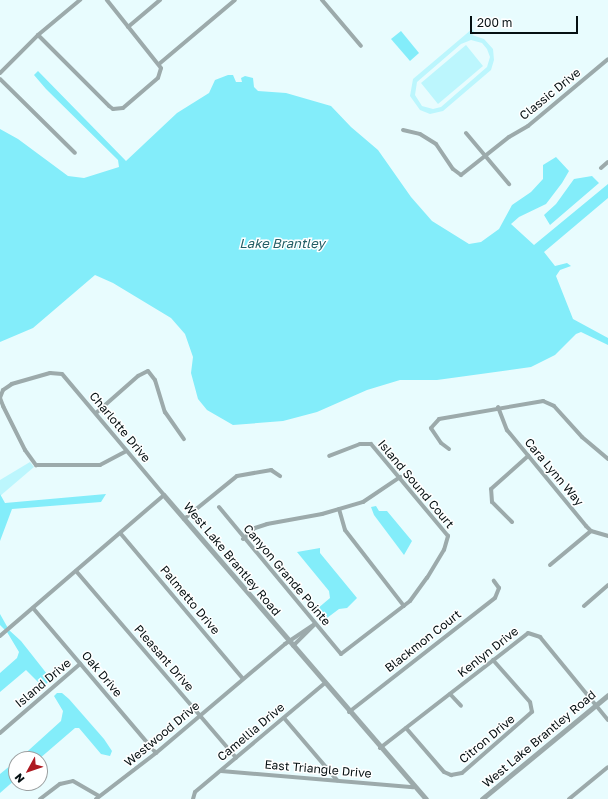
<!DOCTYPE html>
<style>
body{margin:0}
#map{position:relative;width:608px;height:799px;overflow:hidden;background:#e8fcfe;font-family:"Golos Text",sans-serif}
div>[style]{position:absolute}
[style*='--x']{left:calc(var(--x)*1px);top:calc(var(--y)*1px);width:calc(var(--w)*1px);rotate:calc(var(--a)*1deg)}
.green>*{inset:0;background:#bcf6fd}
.water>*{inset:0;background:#83edfa}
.minor>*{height:4px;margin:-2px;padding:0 2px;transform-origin:2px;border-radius:2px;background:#9caaab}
.tertiary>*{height:4.5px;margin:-2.25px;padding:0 2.25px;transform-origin:2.25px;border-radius:2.25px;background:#9caaab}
span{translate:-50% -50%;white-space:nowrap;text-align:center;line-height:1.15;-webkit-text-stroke:3px #fff;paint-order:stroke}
.street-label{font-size:12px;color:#051012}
.water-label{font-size:13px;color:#235f66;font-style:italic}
.north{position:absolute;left:8px;top:751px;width:40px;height:40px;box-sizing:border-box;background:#fff;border:1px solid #9b9fa0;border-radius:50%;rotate:230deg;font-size:11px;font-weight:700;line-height:16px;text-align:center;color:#051012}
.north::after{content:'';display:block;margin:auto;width:14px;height:18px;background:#ad1a21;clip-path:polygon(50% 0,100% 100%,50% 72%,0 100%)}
.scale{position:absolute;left:470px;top:16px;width:108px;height:18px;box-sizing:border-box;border:2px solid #051012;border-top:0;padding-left:5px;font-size:12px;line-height:14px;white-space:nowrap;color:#051012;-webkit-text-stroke:3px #fff;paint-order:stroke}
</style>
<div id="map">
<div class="green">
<i style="clip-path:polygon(evenodd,472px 29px,475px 33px,472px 35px,484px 39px,493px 49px,494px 60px,491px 70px,443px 111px,430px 114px,420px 110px,410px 96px,413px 79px,472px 29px,471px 40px,482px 43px,487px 49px,490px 57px,487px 67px,441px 107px,433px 109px,422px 106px,415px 95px,417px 82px,461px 44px,471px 40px)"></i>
<i style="clip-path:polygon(466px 45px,483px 66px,438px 104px,421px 83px)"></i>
<i style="clip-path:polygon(30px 462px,34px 467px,0 496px,0 480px)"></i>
</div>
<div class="water">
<i style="clip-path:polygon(401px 31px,419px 53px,410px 61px,391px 39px)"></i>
<i style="clip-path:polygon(38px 71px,126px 161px,177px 113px,209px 93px,215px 80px,228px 75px,233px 75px,236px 82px,242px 82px,241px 78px,245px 76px,253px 78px,254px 87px,258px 91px,286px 93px,331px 106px,351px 127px,378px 150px,411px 197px,432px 221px,469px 244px,481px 242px,499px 229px,512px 205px,531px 192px,543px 179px,543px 165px,556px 157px,569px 171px,562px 183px,546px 204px,519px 217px,511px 224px,534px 245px,608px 184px,608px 198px,544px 252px,555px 266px,567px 263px,571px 266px,560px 270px,556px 276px,573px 319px,608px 338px,608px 345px,581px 332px,576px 334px,555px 355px,531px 367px,437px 380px,400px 380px,367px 390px,317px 412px,283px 421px,233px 425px,207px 410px,198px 399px,191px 373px,193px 357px,185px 334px,171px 318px,113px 283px,95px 275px,33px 328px,0 342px,0 129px,18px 139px,68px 176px,84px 178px,119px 167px,118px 160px,46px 89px,34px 75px)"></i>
<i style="clip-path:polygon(592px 176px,599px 183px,550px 225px,544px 215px,556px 204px,574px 179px)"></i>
<i style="clip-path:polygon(0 494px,5px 503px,106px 494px,101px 502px,12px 509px,0 541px)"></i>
<i style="clip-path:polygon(376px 506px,379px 511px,387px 511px,412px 541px,404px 555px,374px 515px,371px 507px)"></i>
<i style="clip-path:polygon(320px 548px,320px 553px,357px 598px,347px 608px,339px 609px,327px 618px,317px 609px,330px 598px,329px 591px,297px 552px)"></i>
<i style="clip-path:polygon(0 614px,9px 630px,21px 641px,51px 679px,45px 685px,42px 686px,26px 670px,0 692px,0 673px,17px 658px,19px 652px,7px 632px,0 625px)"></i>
<i style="clip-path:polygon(57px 693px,62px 693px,69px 699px,104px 739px,112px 751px,110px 756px,101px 754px,79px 728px,75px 728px,39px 759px,19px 759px,61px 721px,63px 711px,54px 696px)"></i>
<i style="clip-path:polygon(16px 761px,16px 779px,0 793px,0 774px)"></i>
</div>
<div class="minor">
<i style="--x:322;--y:0;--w:60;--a:49.7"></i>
<i style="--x:128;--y:27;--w:42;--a:-40.2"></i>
<i style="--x:38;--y:35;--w:100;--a:45"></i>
<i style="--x:109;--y:106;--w:5;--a:37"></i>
<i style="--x:113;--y:109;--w:10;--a:-6"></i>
<i style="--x:123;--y:108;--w:46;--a:-40.6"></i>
<i style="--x:158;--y:78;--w:10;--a:-73"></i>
<i style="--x:161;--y:68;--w:87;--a:-128.5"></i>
<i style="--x:159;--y:64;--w:99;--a:-40.1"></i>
<i style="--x:0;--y:73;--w:54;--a:-45"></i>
<i style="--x:38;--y:35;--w:55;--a:-39.8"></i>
<i style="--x:0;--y:79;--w:105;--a:44.6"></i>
<i style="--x:403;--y:130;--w:17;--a:13"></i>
<i style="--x:420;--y:134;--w:19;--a:32"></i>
<i style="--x:436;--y:144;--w:30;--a:56"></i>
<i style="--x:453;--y:169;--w:10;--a:37"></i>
<i style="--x:461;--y:175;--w:61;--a:-38.4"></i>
<i style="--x:509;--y:137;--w:22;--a:-30"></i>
<i style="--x:528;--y:126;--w:104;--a:-39.9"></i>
<i style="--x:466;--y:133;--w:67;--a:49.9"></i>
<i style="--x:601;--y:168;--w:9;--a:-41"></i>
<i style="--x:498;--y:407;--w:25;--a:69"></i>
<i style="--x:507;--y:430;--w:124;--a:50.5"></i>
<i style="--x:586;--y:526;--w:7;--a:45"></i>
<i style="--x:591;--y:531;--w:18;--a:16"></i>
<i style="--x:96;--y:413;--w:56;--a:-41.4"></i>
<i style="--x:138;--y:376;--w:11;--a:-27"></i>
<i style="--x:148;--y:371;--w:11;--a:52"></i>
<i style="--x:155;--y:380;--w:34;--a:73"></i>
<i style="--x:165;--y:412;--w:33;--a:55"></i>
<i style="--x:449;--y:449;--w:10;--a:-143"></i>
<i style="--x:441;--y:443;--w:18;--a:-124"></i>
<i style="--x:431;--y:428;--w:12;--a:-48"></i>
<i style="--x:439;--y:419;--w:106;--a:-9.8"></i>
<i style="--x:543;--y:401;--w:12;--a:24"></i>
<i style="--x:554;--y:406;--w:42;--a:47.9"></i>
<i style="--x:582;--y:437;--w:34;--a:40"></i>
<i style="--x:219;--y:507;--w:191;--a:50.3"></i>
<i style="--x:341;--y:654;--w:87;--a:-37.5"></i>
<i style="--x:410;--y:601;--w:29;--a:-54"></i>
<i style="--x:427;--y:578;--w:33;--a:-59"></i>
<i style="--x:444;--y:550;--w:15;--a:-74"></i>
<i style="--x:448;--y:536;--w:120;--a:-129.9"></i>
<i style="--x:371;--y:444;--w:11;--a:180"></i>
<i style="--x:360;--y:444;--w:33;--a:159"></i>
<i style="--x:339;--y:509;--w:22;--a:74"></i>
<i style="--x:345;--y:530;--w:96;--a:52.2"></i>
<i style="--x:184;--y:519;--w:68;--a:-39.1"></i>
<i style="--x:237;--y:476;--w:35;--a:-10"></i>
<i style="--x:271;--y:470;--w:11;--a:34"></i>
<i style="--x:512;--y:522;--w:28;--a:-135"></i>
<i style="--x:492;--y:502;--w:13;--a:-94"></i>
<i style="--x:491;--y:489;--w:50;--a:-41.7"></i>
<i style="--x:121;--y:534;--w:189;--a:49.9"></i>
<i style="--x:243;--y:539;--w:16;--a:-43"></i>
<i style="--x:255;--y:528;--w:13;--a:-18"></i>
<i style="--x:267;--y:524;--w:56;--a:-10.3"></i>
<i style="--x:322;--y:514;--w:43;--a:-16.3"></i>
<i style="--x:363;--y:502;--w:45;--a:-34"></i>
<i style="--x:550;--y:565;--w:53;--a:-39.7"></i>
<i style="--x:76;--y:571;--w:246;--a:49.4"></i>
<i style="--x:584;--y:606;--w:32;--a:-41"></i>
<i style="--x:33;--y:608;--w:190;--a:49.7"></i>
<i style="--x:0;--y:636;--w:216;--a:-40.7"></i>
<i style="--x:164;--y:495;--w:158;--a:-130.1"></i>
<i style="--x:62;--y:374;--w:12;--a:-175"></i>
<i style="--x:50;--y:373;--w:40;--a:164"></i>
<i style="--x:12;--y:384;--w:11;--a:146"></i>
<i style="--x:3;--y:390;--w:9;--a:111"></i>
<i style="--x:0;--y:398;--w:9;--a:69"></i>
<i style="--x:3;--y:406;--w:49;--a:63.4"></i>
<i style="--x:25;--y:450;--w:19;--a:54"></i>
<i style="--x:36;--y:465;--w:64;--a:0"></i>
<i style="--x:100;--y:465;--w:30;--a:-28"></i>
<i style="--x:450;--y:694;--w:16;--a:47"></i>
<i style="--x:349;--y:712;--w:185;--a:-38"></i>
<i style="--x:495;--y:598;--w:11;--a:-68"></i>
<i style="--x:499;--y:588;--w:9;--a:-126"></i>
<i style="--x:284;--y:718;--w:82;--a:49.5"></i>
<i style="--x:406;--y:728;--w:58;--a:49.2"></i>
<i style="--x:444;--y:772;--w:8;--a:23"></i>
<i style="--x:451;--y:775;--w:11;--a:-10"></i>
<i style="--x:462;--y:773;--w:93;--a:-41.1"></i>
<i style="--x:532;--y:712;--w:10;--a:-101"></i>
<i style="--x:530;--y:702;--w:56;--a:-131.4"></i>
<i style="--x:0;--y:733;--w:106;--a:-40.8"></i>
<i style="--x:380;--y:748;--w:187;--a:-37.8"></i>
<i style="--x:528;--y:633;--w:13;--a:18"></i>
<i style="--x:540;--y:637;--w:107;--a:50.7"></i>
<i style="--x:221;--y:771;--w:193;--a:4.8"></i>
<i style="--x:40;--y:799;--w:25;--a:-37"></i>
<i style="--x:60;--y:784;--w:13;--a:-13"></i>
<i style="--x:73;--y:781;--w:30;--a:30"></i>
<i style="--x:96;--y:799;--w:76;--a:-37.5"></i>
<i style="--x:156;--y:753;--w:169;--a:-40.2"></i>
<i style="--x:285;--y:644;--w:36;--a:-34"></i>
<i style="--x:315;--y:624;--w:31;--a:135"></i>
<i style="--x:193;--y:799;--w:7;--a:-74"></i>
<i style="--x:195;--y:792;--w:170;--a:-40"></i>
<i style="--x:569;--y:799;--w:50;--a:-39.4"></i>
</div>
<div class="tertiary">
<i style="--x:164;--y:495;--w:401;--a:49.2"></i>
<i style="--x:482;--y:799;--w:163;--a:-39.5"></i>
</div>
<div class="street-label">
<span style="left:550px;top:94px;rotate:-39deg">Classic Drive</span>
<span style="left:120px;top:427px;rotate:50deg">Charlotte Drive</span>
<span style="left:554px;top:472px;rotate:50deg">Cara Lynn Way</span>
<span style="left:416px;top:484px;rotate:50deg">Island Sound Court</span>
<span style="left:232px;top:559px;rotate:50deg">West Lake Brantley Road</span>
<span style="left:287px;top:575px;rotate:50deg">Canyon Grande Pointe</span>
<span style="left:190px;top:600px;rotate:50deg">Palmetto Drive</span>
<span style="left:423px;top:641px;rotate:-38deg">Blackmon Court</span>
<span style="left:488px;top:652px;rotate:-38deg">Kenlyn Drive</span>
<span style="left:164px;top:658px;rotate:49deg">Pleasant Drive</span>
<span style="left:102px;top:674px;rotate:50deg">Oak Drive</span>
<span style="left:43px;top:683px;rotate:-40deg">Island Drive</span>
<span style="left:251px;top:732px;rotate:-40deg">Camellia Drive</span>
<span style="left:162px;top:734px;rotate:-40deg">Westwood Drive</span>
<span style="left:487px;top:739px;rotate:-40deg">Citron Drive</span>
<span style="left:539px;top:739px;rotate:-40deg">West Lake Brantley Road</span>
<span style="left:318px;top:769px;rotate:5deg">East Triangle Drive</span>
</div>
<div class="water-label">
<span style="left:282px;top:243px">Lake Brantley</span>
</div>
<div class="north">N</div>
<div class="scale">200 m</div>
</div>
